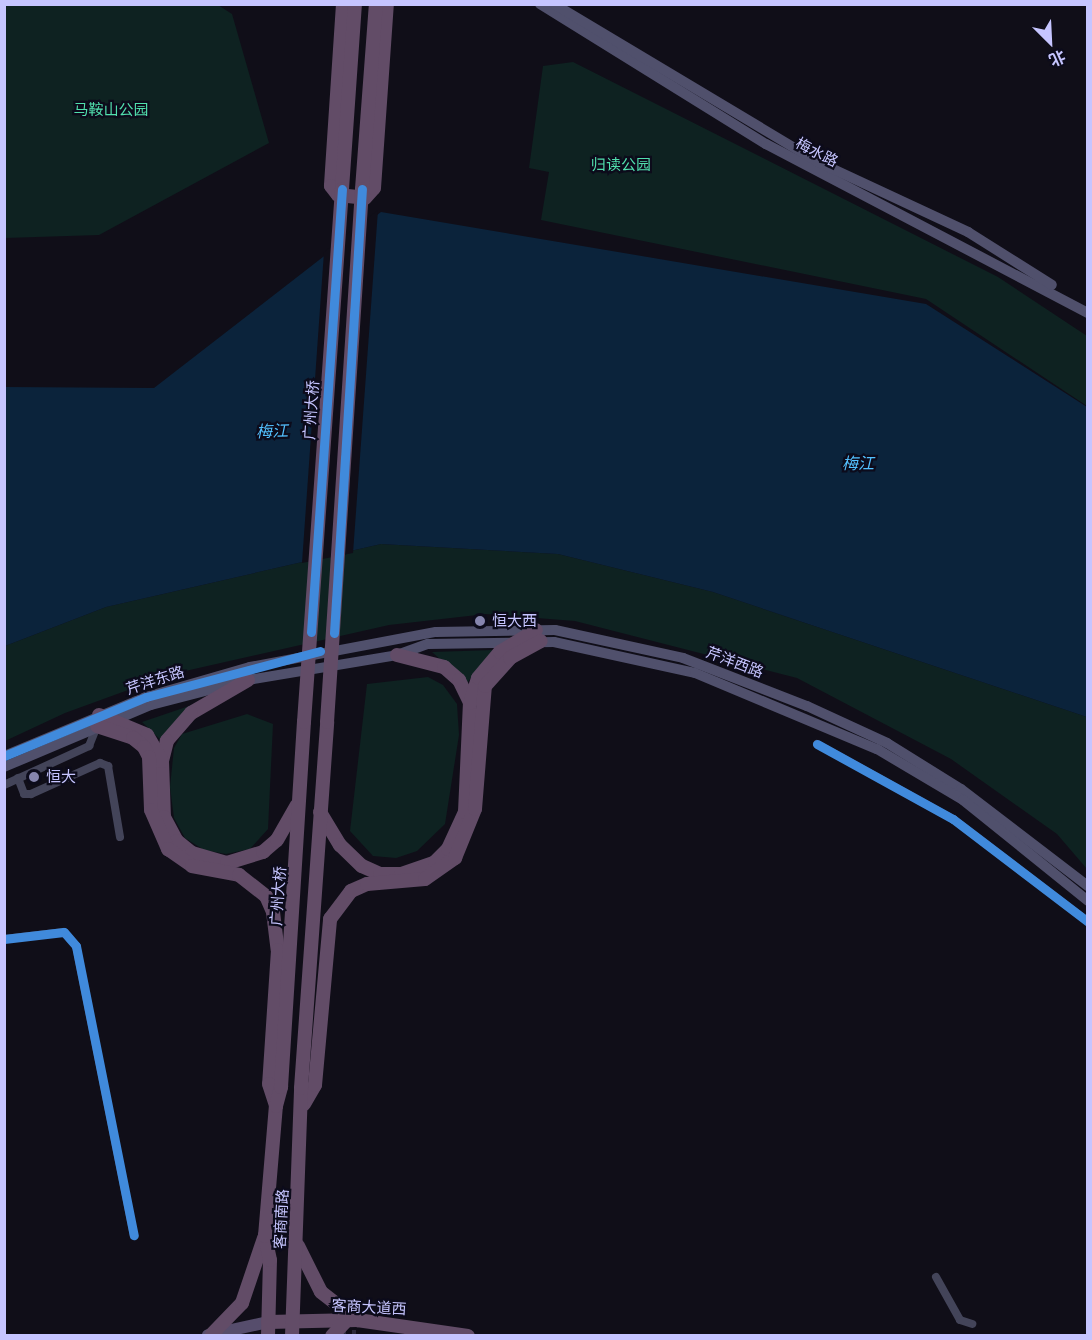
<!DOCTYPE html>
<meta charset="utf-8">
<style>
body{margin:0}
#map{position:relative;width:1092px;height:1340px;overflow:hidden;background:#100e18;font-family:"Open Sans","Noto Sans SC",sans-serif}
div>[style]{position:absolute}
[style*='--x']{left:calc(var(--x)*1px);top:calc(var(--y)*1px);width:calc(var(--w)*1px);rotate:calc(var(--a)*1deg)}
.green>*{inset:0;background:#0e2221}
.water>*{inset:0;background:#0b233b}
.pier>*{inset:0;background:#100e18}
.primary-tunnel>*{height:12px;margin-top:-6px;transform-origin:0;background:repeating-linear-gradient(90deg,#2b293b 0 12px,transparent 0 18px)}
.street>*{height:8px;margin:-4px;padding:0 4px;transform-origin:4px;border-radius:4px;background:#434459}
.secondary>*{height:10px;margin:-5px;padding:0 5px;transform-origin:5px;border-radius:5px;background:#50506c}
.primary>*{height:12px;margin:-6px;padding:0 6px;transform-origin:6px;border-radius:6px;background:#564d6c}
.highway>*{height:14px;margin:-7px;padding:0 7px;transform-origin:7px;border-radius:7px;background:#624c67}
.highway-bridge>*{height:14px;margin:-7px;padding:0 7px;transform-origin:7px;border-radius:7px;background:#624c67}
.cycleway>*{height:9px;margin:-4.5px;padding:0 4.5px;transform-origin:4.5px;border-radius:4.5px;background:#408adc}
.dots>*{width:16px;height:16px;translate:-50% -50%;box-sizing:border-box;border:3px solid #0c0b1b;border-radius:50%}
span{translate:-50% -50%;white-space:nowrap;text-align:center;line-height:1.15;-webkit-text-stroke:4.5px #0c0b1b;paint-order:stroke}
.park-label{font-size:15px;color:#51dfad}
.street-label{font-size:15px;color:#c6c5ff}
.poi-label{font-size:15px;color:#c6c5ff}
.left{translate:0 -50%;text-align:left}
.water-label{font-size:16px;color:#53c1ff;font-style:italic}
.frame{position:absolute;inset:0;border:6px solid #c6c5ff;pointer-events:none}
.north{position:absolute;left:1020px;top:12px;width:60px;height:60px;-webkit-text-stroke:4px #0c0b1b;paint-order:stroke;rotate:156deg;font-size:16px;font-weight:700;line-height:24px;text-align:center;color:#c6c5ff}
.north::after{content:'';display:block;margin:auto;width:21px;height:27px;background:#c6c5ff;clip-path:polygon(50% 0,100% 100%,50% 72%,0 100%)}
</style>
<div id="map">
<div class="green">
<i style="clip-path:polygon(4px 5px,218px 5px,232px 14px,269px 143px,99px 235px,5px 238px)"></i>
<i style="clip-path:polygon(573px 62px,998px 277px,1087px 336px,1087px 406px,926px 299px,541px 220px,549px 172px,529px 168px,543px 66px)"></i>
<i style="clip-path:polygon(381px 544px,558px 554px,713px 592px,1087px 717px,1087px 869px,1057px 834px,951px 759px,797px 678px,575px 621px,486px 614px,389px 625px,172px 674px,65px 713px,5px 741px,5px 646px,106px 607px)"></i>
<i style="clip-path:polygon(493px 650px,467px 683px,432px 652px)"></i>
<i style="clip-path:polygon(428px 677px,443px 685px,457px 704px,459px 735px,445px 824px,417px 851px,396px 858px,373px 856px,350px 831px,367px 684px)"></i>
<i style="clip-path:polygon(195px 704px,165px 744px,142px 722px)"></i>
<i style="clip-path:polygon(247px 714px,273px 724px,268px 829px,250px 849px,226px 854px,204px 850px,185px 838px,174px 818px,170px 787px,174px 748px,182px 734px)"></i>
</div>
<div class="water">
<i style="clip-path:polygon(381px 212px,926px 304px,1087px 407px,1087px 717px,713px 592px,558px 554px,381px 544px,106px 607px,5px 646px,5px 387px,154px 388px)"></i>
</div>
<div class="pier">
<i style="clip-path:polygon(378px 210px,353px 553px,302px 563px,324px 252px)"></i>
</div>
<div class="primary-tunnel">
<i style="--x:334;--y:1336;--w:22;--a:0"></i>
</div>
<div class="street">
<i style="--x:817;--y:744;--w:155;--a:28.9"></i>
<i style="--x:953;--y:819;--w:170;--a:37.3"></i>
<i style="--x:18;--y:778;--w:17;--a:69"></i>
<i style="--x:24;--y:794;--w:7;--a:0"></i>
<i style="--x:31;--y:794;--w:76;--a:-24.2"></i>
<i style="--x:100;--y:763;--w:9;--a:21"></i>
<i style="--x:108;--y:766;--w:72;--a:80.4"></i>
<i style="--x:4;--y:785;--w:94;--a:-24.6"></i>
<i style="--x:89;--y:746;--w:22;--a:-68"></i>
<i style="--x:4;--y:939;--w:60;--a:-6.7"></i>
<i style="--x:64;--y:932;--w:18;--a:49"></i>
<i style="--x:76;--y:946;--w:295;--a:78.7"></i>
<i style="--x:936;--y:1277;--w:49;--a:60.8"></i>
<i style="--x:960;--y:1320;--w:13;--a:18"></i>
</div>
<div class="secondary">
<i style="--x:540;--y:4;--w:266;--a:31.8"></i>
<i style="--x:766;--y:144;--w:364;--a:27.7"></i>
<i style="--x:554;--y:4;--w:308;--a:30.9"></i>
<i style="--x:818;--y:162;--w:166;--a:25"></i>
<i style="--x:968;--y:232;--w:99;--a:32.2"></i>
<i style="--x:4;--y:756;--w:154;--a:-22.6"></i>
<i style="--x:146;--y:697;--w:108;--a:-16.1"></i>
<i style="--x:250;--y:667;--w:189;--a:-10.7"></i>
<i style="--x:436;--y:632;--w:119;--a:-1"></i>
<i style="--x:555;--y:630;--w:131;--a:12.3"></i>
<i style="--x:683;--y:658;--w:133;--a:21.2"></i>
<i style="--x:807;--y:706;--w:88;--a:24.8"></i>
<i style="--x:887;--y:743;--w:87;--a:31.9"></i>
<i style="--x:961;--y:789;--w:160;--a:37.4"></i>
<i style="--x:4;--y:767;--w:160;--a:-22.9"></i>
<i style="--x:151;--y:705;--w:100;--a:-14.5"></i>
<i style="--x:248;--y:680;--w:151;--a:-9.5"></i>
<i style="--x:397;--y:655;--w:33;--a:-20"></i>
<i style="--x:428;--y:644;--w:126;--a:-0.9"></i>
<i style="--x:554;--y:642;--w:144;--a:12.4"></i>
<i style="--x:695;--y:673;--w:197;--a:22.7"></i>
<i style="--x:877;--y:749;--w:100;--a:30.7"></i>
<i style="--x:963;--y:800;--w:161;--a:38.9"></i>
</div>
<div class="primary">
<i style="--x:208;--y:1335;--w:61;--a:-12.2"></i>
</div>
<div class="highway">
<i style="--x:343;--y:4;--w:182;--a:93.8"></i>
<i style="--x:331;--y:186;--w:11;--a:52"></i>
<i style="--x:338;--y:195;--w:27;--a:6"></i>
<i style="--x:365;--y:198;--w:13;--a:-48"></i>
<i style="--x:374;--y:188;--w:184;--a:-86"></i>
<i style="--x:342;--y:189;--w:185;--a:-86"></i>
<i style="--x:362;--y:189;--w:186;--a:-85.7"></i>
<i style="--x:397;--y:655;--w:49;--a:14.3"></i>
<i style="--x:444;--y:667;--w:20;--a:41"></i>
<i style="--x:459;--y:680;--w:25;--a:64"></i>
<i style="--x:248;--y:680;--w:66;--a:149.9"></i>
<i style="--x:191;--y:713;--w:37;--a:131"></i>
<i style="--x:167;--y:741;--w:21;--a:104"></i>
<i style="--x:162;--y:761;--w:56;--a:88"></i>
<i style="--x:164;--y:817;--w:27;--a:62"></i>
<i style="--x:177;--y:841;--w:19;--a:39"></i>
<i style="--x:192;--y:853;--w:36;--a:16"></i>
<i style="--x:227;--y:863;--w:38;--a:-17"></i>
<i style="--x:263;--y:852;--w:18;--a:-41"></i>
<i style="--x:277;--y:840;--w:40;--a:-60.3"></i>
<i style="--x:99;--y:715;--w:52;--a:22.6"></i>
<i style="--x:147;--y:735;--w:30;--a:60"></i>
<i style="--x:97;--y:726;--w:38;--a:18"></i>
<i style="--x:133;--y:738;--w:14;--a:39"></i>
<i style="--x:144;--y:747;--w:11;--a:63"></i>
<i style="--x:149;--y:757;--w:53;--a:87.8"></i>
<i style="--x:151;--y:810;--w:43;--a:66.4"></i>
<i style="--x:168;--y:849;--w:29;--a:35"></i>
<i style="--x:192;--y:866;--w:48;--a:10.8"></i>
<i style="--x:239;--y:875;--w:34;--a:38"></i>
<i style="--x:266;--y:896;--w:17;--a:66"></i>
<i style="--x:273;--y:912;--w:38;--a:83"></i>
<i style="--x:278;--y:950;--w:134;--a:93.8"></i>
<i style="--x:269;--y:1084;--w:23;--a:72"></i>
<i style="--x:320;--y:812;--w:39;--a:59"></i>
<i style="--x:340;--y:845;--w:30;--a:44"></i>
<i style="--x:362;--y:866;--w:20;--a:24"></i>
<i style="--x:380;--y:874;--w:21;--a:0"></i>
<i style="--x:401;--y:874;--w:36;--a:-19"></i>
<i style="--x:435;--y:862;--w:18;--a:-45"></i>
<i style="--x:448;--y:849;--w:41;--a:-65.3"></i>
<i style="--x:465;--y:812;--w:109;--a:-87.4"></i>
<i style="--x:470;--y:703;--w:26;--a:-72"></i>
<i style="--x:478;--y:678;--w:34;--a:-50"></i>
<i style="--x:500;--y:652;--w:42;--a:-31.4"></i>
<i style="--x:304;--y:1104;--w:22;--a:-60"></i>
<i style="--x:315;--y:1085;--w:167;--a:-84.8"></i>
<i style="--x:330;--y:919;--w:35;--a:-53"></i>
<i style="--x:351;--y:891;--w:17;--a:-24"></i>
<i style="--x:367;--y:884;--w:58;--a:-4.9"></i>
<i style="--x:425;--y:879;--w:37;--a:-35"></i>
<i style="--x:455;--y:858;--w:53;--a:-67.8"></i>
<i style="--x:475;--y:809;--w:123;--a:-85.4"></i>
<i style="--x:485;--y:686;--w:38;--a:-48"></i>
<i style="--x:510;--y:658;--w:35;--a:-29"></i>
<i style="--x:298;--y:1246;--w:51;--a:63.4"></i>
<i style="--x:321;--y:1292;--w:46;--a:37.9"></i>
<i style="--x:268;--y:1322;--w:89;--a:-1.3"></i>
<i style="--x:357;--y:1320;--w:112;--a:8.2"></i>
<i style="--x:212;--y:1334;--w:43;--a:-45.9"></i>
<i style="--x:242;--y:1303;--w:69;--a:-71.3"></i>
<i style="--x:268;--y:1336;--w:76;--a:-88.5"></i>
<i style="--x:270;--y:1260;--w:25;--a:-102"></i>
<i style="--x:265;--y:1236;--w:130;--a:-85.2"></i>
<i style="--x:276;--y:1106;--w:20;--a:-75"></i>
<i style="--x:281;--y:1087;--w:366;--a:-86.4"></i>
<i style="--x:292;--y:1336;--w:248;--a:-87.9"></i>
<i style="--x:301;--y:1088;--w:367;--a:-85.9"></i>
<i style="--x:332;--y:1336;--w:22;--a:-47"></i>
</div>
<div class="highway-bridge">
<i style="--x:304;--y:722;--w:534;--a:-85.92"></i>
<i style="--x:327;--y:722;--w:534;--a:-86.24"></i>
</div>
<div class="cycleway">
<i style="--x:311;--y:632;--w:444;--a:-86"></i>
<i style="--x:334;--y:633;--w:445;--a:-86.4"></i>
<i style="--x:817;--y:744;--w:155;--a:28.9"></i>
<i style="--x:953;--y:819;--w:170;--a:37.3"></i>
<i style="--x:4;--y:756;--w:154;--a:-22.6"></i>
<i style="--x:146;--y:697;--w:180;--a:-14.8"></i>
<i style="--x:4;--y:939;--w:60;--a:-6.7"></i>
<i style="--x:64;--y:932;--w:18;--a:49"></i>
<i style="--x:76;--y:946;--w:295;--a:78.7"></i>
</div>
<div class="dots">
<i style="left:480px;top:621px;background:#8685ae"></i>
<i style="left:34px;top:777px;background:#8685ae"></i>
</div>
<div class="park-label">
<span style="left:111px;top:110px">马鞍山公园</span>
<span style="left:621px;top:165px">归读公园</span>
</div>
<div class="street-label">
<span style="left:817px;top:152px;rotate:27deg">梅水路</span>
<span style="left:311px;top:410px;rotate:-86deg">广州大桥</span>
<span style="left:735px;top:662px;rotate:21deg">芹洋西路</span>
<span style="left:155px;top:680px;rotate:-18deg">芹洋东路</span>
<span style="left:278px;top:896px;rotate:-86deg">广州大桥</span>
<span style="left:281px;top:1219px;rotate:-87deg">客商南路</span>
<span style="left:369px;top:1307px;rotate:3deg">客商大道西</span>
</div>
<div class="poi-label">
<span class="left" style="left:492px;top:621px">恒大西</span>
<span class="left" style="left:46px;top:777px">恒大</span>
</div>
<div class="water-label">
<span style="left:272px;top:431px;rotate:-2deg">梅江</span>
<span style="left:858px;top:463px">梅江</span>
</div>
<div class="frame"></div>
<div class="north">北</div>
</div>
